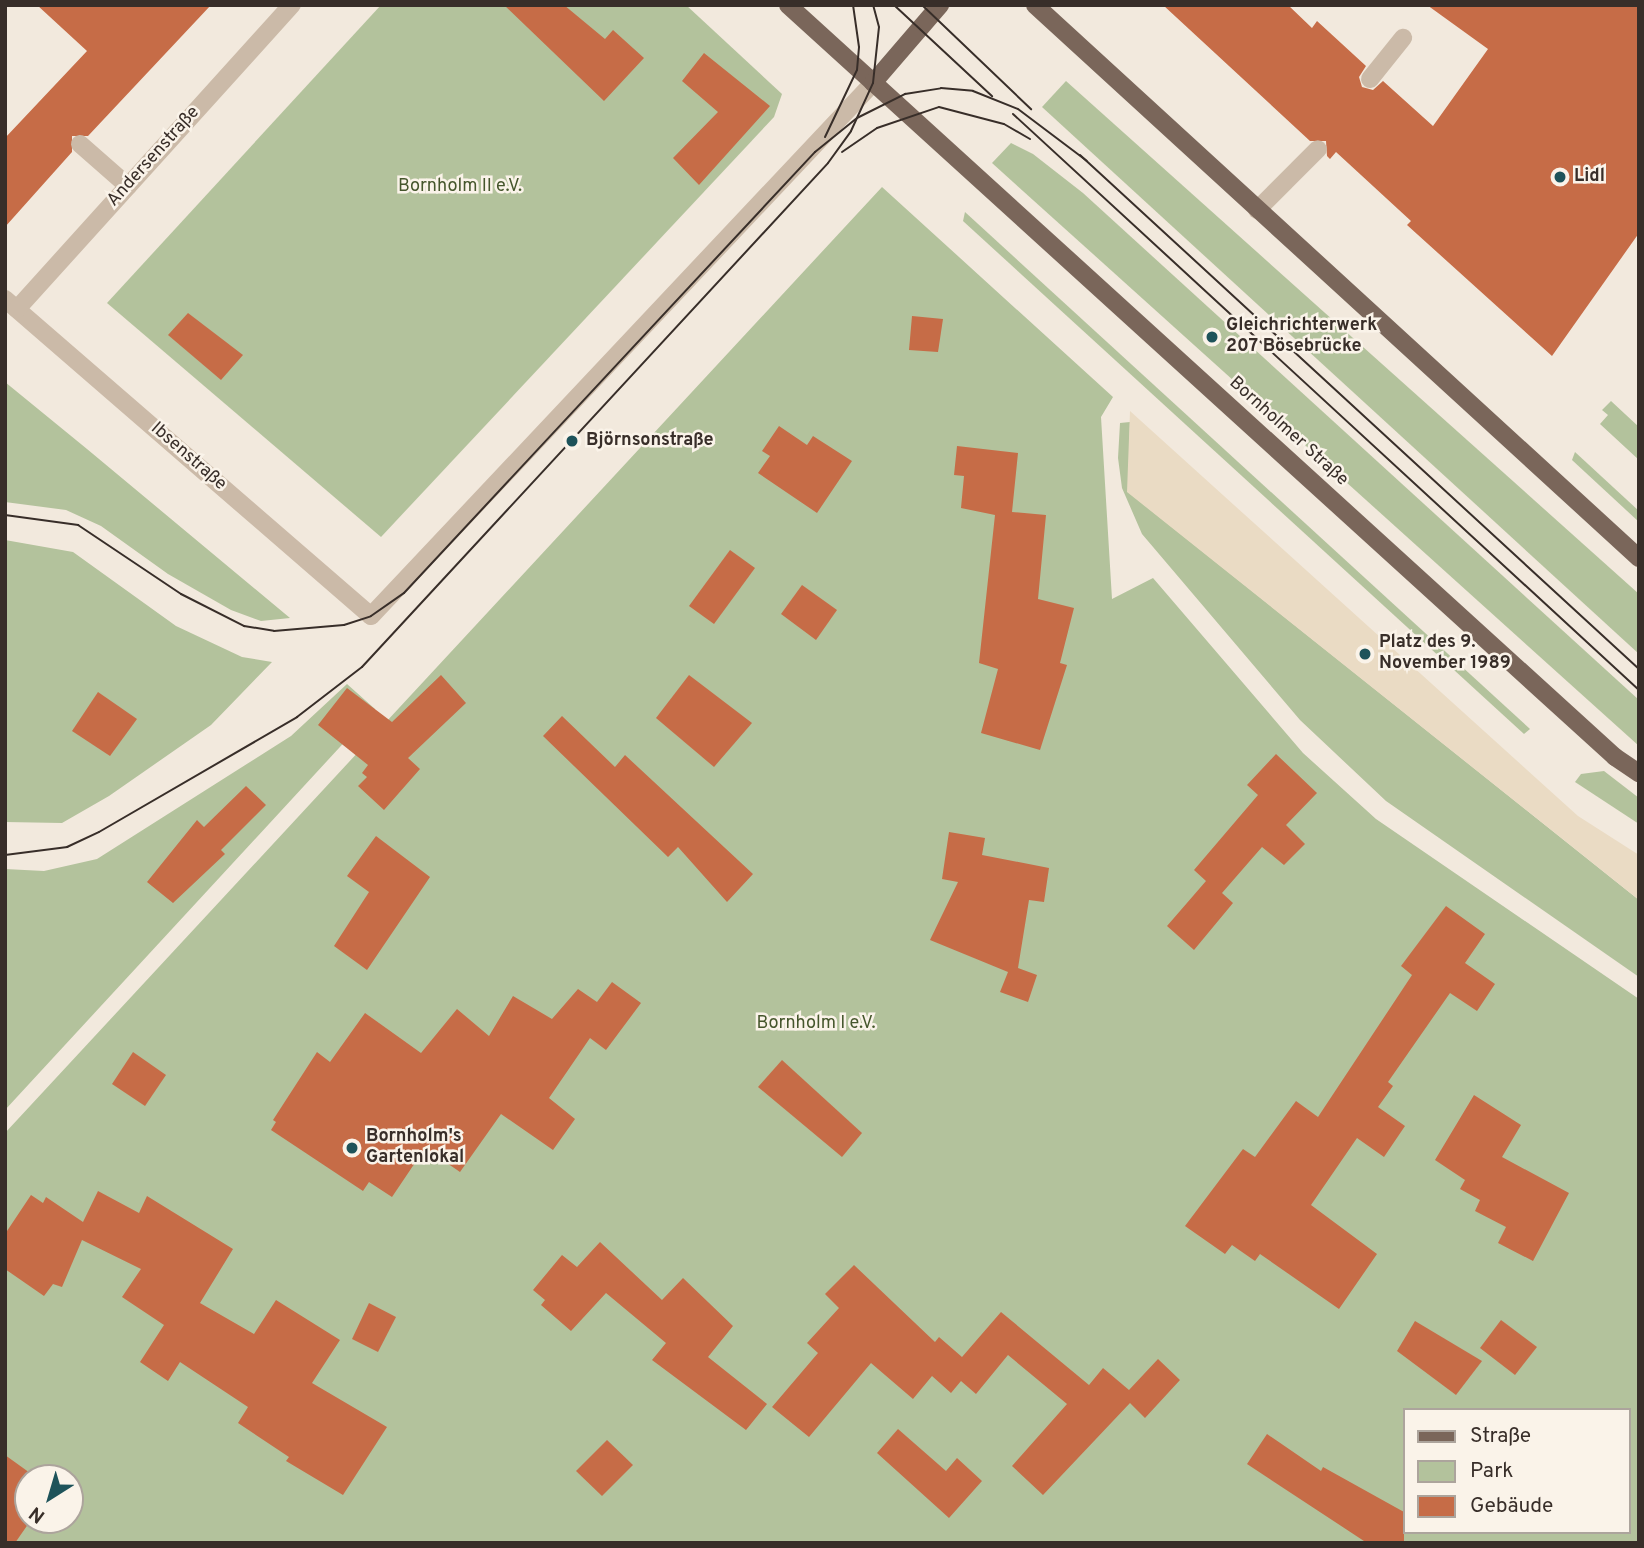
<!DOCTYPE html>
<meta charset="utf-8">
<style>
body{margin:0}
#map{position:relative;width:1644px;height:1548px;overflow:hidden;background:#f2e9dd;font-family:Overpass,sans-serif}
div>[style]{position:absolute}
[style*='--x']{left:calc(var(--x)*1px);top:calc(var(--y)*1px);width:calc(var(--w)*1px);rotate:calc(var(--a)*1deg)}
.green>*{inset:0;background:#b3c29c}
.plaza>*{inset:0;background:#eadbc4}
.building>*{inset:0;background:#c66c47}
.service>*{height:18px;margin:-9px;padding:0 9px;transform-origin:9px;border-radius:9px;background:#cbbaa8}
.minor>*{height:18px;margin:-9px;padding:0 9px;transform-origin:9px;border-radius:9px;background:#cbbaa8}
.primary>*{height:18px;margin:-9px;padding:0 9px;transform-origin:9px;border-radius:9px;background:#7a665a}
.tram>*{height:2px;margin:-1px;padding:0 1px;transform-origin:1px;border-radius:1px;background:#382e29}
.dots>*{width:19px;height:19px;translate:-50% -50%;box-sizing:border-box;border:4px solid #faf3e9;border-radius:50%}
span{translate:-50% -50%;white-space:nowrap;text-align:center;line-height:1.15;-webkit-text-stroke:5px #faf3e9;paint-order:stroke}
.street-label{font-size:18px;color:#382e29}
.poi-label{font-size:18px;color:#382e29;font-weight:700}
.left{translate:0 -50%;text-align:left}
.park-label{font-size:18px;color:#45562c}
.frame{position:absolute;inset:0;border:7px solid #382e29;pointer-events:none}
.legend{position:absolute;left:1403px;top:1408px;width:228px;height:126px;box-sizing:border-box;background:#faf3e9;border:2px solid #aca49c;margin:0;padding:9px 12px;list-style:none;font-size:21px;color:#382e29}
.legend li{display:flex;align-items:center;gap:14px;height:35px}
.legend b{width:35px;border:2px solid #aca49c}
.north{position:absolute;left:14px;top:1464px;width:70px;height:70px;box-sizing:border-box;background:#faf3e9;border:2px solid #aca49c;border-radius:50%;rotate:217deg;font-size:19px;font-weight:700;line-height:28px;text-align:center;color:#382e29}
.north::after{content:'';display:block;margin:auto;width:24px;height:32px;background:#1e535a;clip-path:polygon(50% 0,100% 100%,50% 72%,0 100%)}
</style>
<div id="map">
<div class="green">
<i style="clip-path:polygon(381px 5px,686px 5px,782px 94px,774px 117px,381px 537px,107px 303px)"></i>
<i style="clip-path:polygon(1066px 81px,1639px 594px,1639px 654px,1042px 107px)"></i>
<i style="clip-path:polygon(1011px 143px,1033px 154px,1083px 193px,1639px 700px,1639px 746px,992px 163px)"></i>
<i style="clip-path:polygon(evenodd,882px 187px,1113px 397px,1101px 417px,1112px 599px,1153px 578px,1303px 753px,1376px 819px,1639px 999px,1639px 1543px,5px 1543px,5px 1133px,882px 187px,1404px 1410px,1628px 1410px,1628px 1532px,1404px 1532px,1404px 1410px,882px 187px,28px 1478px,70px 1478px,70px 1520px,28px 1520px,28px 1478px)"></i>
<i style="clip-path:polygon(965px 212px,1530px 729px,1524px 734px,963px 221px)"></i>
<i style="clip-path:polygon(5px 382px,87px 449px,290px 618px,261px 621px,231px 610px,168px 574px,101px 526px,66px 510px,5px 502px)"></i>
<i style="clip-path:polygon(1611px 401px,1639px 427px,1639px 460px,1600px 424px,1608px 415px,1602px 410px)"></i>
<i style="clip-path:polygon(1130px 422px,1128px 492px,1639px 900px,1639px 977px,1386px 801px,1300px 720px,1142px 534px,1122px 488px,1118px 458px,1120px 423px)"></i>
<i style="clip-path:polygon(1575px 452px,1639px 511px,1639px 522px,1572px 460px)"></i>
<i style="clip-path:polygon(5px 540px,73px 552px,176px 626px,242px 657px,272px 662px,211px 725px,109px 796px,62px 823px,5px 822px)"></i>
<i style="clip-path:polygon(347px 684px,375px 709px,5px 1110px,5px 869px,44px 871px,97px 859px,291px 736px)"></i>
<i style="clip-path:polygon(1604px 771px,1639px 798px,1639px 824px,1575px 782px,1581px 774px)"></i>
</div>
<div class="plaza">
<i style="clip-path:polygon(1130px 411px,1578px 816px,1639px 855px,1639px 900px,1127px 492px)"></i>
</div>
<div class="building">
<i style="clip-path:polygon(37px 5px,211px 5px,88px 136px,72px 136px,72px 152px,5px 227px,5px 138px,87px 51px)"></i>
<i style="clip-path:polygon(504px 5px,564px 5px,605px 39px,613px 30px,644px 58px,604px 101px)"></i>
<i style="clip-path:polygon(1163px 5px,1288px 5px,1312px 28px,1317px 21px,1366px 66px,1359px 77px,1362px 87px,1373px 90px,1383px 81px,1433px 126px,1488px 49px,1427px 5px,1639px 5px,1639px 233px,1552px 356px,1407px 225px,1411px 221px,1336px 152px,1330px 159px,1327px 156px,1326px 141px,1310px 141px)"></i>
<i style="clip-path:polygon(704px 53px,770px 106px,699px 185px,673px 158px,718px 112px,682px 81px)"></i>
<i style="clip-path:polygon(188px 313px,243px 355px,221px 380px,168px 335px)"></i>
<i style="clip-path:polygon(912px 316px,943px 319px,938px 352px,909px 350px)"></i>
<i style="clip-path:polygon(779px 426px,807px 445px,813px 436px,852px 461px,817px 513px,758px 473px,770px 456px,762px 451px)"></i>
<i style="clip-path:polygon(957px 446px,1018px 453px,1012px 512px,1046px 515px,1038px 599px,1074px 608px,1060px 663px,1067px 665px,1040px 750px,981px 733px,998px 669px,979px 663px,995px 515px,961px 508px,964px 476px,954px 475px)"></i>
<i style="clip-path:polygon(730px 550px,755px 568px,714px 624px,689px 606px)"></i>
<i style="clip-path:polygon(802px 585px,837px 610px,816px 640px,781px 614px)"></i>
<i style="clip-path:polygon(441px 675px,466px 703px,408px 758px,420px 769px,384px 810px,358px 786px,367px 777px,362px 773px,368px 765px,318px 725px,347px 688px,392px 722px)"></i>
<i style="clip-path:polygon(689px 675px,752px 723px,714px 767px,656px 718px)"></i>
<i style="clip-path:polygon(98px 692px,137px 719px,110px 756px,72px 731px)"></i>
<i style="clip-path:polygon(562px 716px,615px 767px,625px 755px,753px 874px,727px 902px,678px 847px,668px 857px,543px 736px)"></i>
<i style="clip-path:polygon(1276px 754px,1317px 793px,1286px 825px,1305px 844px,1284px 865px,1262px 847px,1222px 893px,1233px 903px,1194px 950px,1167px 926px,1206px 881px,1194px 870px,1258px 795px,1247px 785px)"></i>
<i style="clip-path:polygon(246px 786px,266px 805px,221px 850px,225px 854px,173px 903px,147px 882px,197px 820px,204px 827px)"></i>
<i style="clip-path:polygon(949px 832px,985px 838px,982px 855px,1049px 868px,1044px 902px,1029px 900px,1018px 968px,1037px 975px,1028px 1002px,1000px 992px,1008px 972px,930px 940px,958px 882px,942px 879px)"></i>
<i style="clip-path:polygon(376px 836px,430px 877px,367px 970px,334px 946px,369px 892px,347px 876px)"></i>
<i style="clip-path:polygon(1446px 906px,1485px 934px,1465px 963px,1495px 984px,1477px 1011px,1450px 993px,1388px 1082px,1393px 1086px,1378px 1107px,1405px 1126px,1384px 1157px,1357px 1138px,1311px 1205px,1377px 1254px,1339px 1309px,1260px 1254px,1255px 1261px,1232px 1245px,1225px 1254px,1185px 1226px,1243px 1149px,1255px 1157px,1296px 1101px,1318px 1117px,1412px 975px,1401px 966px)"></i>
<i style="clip-path:polygon(612px 982px,641px 1003px,606px 1050px,590px 1038px,549px 1098px,575px 1119px,553px 1150px,501px 1114px,460px 1172px,425px 1148px,392px 1197px,369px 1182px,363px 1191px,271px 1130px,276px 1122px,273px 1120px,317px 1052px,330px 1062px,365px 1013px,421px 1053px,457px 1009px,489px 1036px,513px 996px,552px 1019px,578px 989px,597px 1002px)"></i>
<i style="clip-path:polygon(133px 1052px,166px 1075px,145px 1106px,112px 1084px)"></i>
<i style="clip-path:polygon(782px 1060px,862px 1133px,842px 1157px,758px 1087px)"></i>
<i style="clip-path:polygon(1474px 1095px,1521px 1125px,1502px 1157px,1569px 1193px,1533px 1261px,1498px 1243px,1506px 1227px,1475px 1211px,1480px 1200px,1460px 1189px,1465px 1180px,1435px 1160px)"></i>
<i style="clip-path:polygon(98px 1191px,139px 1213px,147px 1196px,233px 1249px,200px 1303px,254px 1334px,276px 1300px,340px 1340px,312px 1383px,387px 1427px,343px 1495px,286px 1461px,289px 1457px,238px 1423px,248px 1407px,180px 1362px,168px 1381px,140px 1362px,164px 1325px,122px 1297px,141px 1269px,82px 1240px,62px 1287px,53px 1284px,44px 1296px,5px 1269px,5px 1234px,31px 1195px,43px 1203px,46px 1197px,83px 1222px)"></i>
<i style="clip-path:polygon(600px 1242px,662px 1300px,683px 1278px,733px 1326px,708px 1357px,767px 1404px,746px 1430px,652px 1360px,666px 1343px,606px 1293px,571px 1331px,541px 1305px,545px 1300px,533px 1290px,562px 1255px,577px 1267px)"></i>
<i style="clip-path:polygon(854px 1265px,935px 1342px,939px 1337px,962px 1357px,1001px 1312px,1089px 1385px,1103px 1368px,1129px 1390px,1158px 1359px,1180px 1380px,1145px 1418px,1130px 1403px,1043px 1495px,1012px 1466px,1067px 1404px,1008px 1355px,976px 1394px,961px 1381px,951px 1393px,932px 1376px,913px 1399px,871px 1363px,809px 1437px,772px 1407px,818px 1353px,807px 1343px,839px 1308px,825px 1294px)"></i>
<i style="clip-path:polygon(369px 1303px,396px 1317px,378px 1352px,352px 1339px)"></i>
<i style="clip-path:polygon(1501px 1320px,1537px 1347px,1515px 1375px,1480px 1348px)"></i>
<i style="clip-path:polygon(1415px 1321px,1482px 1361px,1456px 1395px,1397px 1351px)"></i>
<i style="clip-path:polygon(898px 1429px,946px 1471px,957px 1458px,982px 1481px,949px 1518px,877px 1453px)"></i>
<i style="clip-path:polygon(1267px 1434px,1321px 1471px,1323px 1467px,1404px 1512px,1404px 1543px,1367px 1543px,1247px 1464px)"></i>
<i style="clip-path:polygon(607px 1440px,633px 1465px,602px 1496px,576px 1471px)"></i>
<i style="clip-path:polygon(5px 1455px,37px 1478px,28px 1478px,31px 1520px,15px 1543px,5px 1543px)"></i>
</div>
<div class="service">
<i style="--x:1370;--y:79;--w:53;--a:-51.2"></i>
<i style="--x:80;--y:144;--w:64;--a:41.2"></i>
<i style="--x:1257;--y:210;--w:86;--a:-45"></i>
</div>
<div class="minor">
<i style="--x:5;--y:299;--w:484;--a:40.9"></i>
<i style="--x:371;--y:616;--w:732;--a:-46.72"></i>
<i style="--x:17;--y:309;--w:410;--a:-47.9"></i>
</div>
<div class="primary">
<i style="--x:788;--y:5;--w:1118;--a:42.28"></i>
<i style="--x:1615;--y:757;--w:29;--a:34"></i>
<i style="--x:1035;--y:5;--w:819;--a:42.48"></i>
<i style="--x:873;--y:83;--w:103;--a:-49.3"></i>
</div>
<div class="tram">
<i style="--x:894;--y:5;--w:134;--a:42.9"></i>
<i style="--x:922;--y:5;--w:151;--a:43.7"></i>
<i style="--x:1013;--y:114;--w:851;--a:42.62"></i>
<i style="--x:825;--y:137;--w:74;--a:-64.5"></i>
<i style="--x:857;--y:70;--w:23;--a:-85"></i>
<i style="--x:859;--y:47;--w:42;--a:-98.1"></i>
<i style="--x:842;--y:152;--w:42;--a:-34.4"></i>
<i style="--x:877;--y:128;--w:65;--a:-18.7"></i>
<i style="--x:939;--y:107;--w:67;--a:14.7"></i>
<i style="--x:1004;--y:124;--w:30;--a:30"></i>
<i style="--x:1080;--y:155;--w:759;--a:42.6"></i>
<i style="--x:5;--y:515;--w:74;--a:7.8"></i>
<i style="--x:78;--y:525;--w:124;--a:33.8"></i>
<i style="--x:181;--y:594;--w:71;--a:26.9"></i>
<i style="--x:244;--y:626;--w:30;--a:9"></i>
<i style="--x:274;--y:631;--w:70;--a:-4.9"></i>
<i style="--x:344;--y:625;--w:28;--a:-18"></i>
<i style="--x:371;--y:616;--w:40;--a:-34.9"></i>
<i style="--x:404;--y:593;--w:603;--a:-47.02"></i>
<i style="--x:815;--y:152;--w:54;--a:-39"></i>
<i style="--x:857;--y:118;--w:54;--a:-26.6"></i>
<i style="--x:905;--y:94;--w:36;--a:-9"></i>
<i style="--x:941;--y:88;--w:32;--a:5"></i>
<i style="--x:973;--y:91;--w:48;--a:21.8"></i>
<i style="--x:1018;--y:109;--w:86;--a:37"></i>
<i style="--x:5;--y:855;--w:63;--a:-7.4"></i>
<i style="--x:67;--y:847;--w:35;--a:-25"></i>
<i style="--x:99;--y:832;--w:229;--a:-30.1"></i>
<i style="--x:297;--y:717;--w:82;--a:-37.6"></i>
<i style="--x:362;--y:667;--w:686;--a:-47.24"></i>
<i style="--x:828;--y:163;--w:39;--a:-54"></i>
<i style="--x:851;--y:131;--w:53;--a:-65.4"></i>
<i style="--x:873;--y:83;--w:56;--a:-83.9"></i>
<i style="--x:879;--y:27;--w:23;--a:-105"></i>
</div>
<div class="dots">
<i style="left:1560px;top:177px;background:#1e535a"></i>
<i style="left:1212px;top:337px;background:#1e535a"></i>
<i style="left:572px;top:441px;background:#1e535a"></i>
<i style="left:1365px;top:654px;background:#1e535a"></i>
<i style="left:352px;top:1148px;background:#1e535a"></i>
</div>
<div class="street-label">
<span style="left:154px;top:157px;rotate:-48deg">Andersenstraße</span>
<span style="left:1288px;top:432px;rotate:42deg">Bornholmer Straße</span>
<span style="left:188px;top:457px;rotate:41deg">Ibsenstraße</span>
</div>
<div class="poi-label">
<span class="left" style="left:1574px;top:177px">Lidl</span>
<span class="left" style="left:1226px;top:337px">Gleichrichterwerk<br>207 Bösebrücke</span>
<span class="left" style="left:586px;top:441px">Björnsonstraße</span>
<span class="left" style="left:1379px;top:654px">Platz des 9.<br>November 1989</span>
<span class="left" style="left:366px;top:1148px">Bornholm's<br>Gartenlokal</span>
</div>
<div class="park-label">
<span style="left:460px;top:187px">Bornholm II e.V.</span>
<span style="left:816px;top:1024px">Bornholm I e.V.</span>
</div>
<div class="frame"></div>
<ul class="legend">
<li><b style="height:9px;background:#7a665a"></b>Straße</li>
<li><b style="height:19px;background:#b3c29c"></b>Park</li>
<li><b style="height:19px;background:#c66c47"></b>Gebäude</li>
</ul>
<div class="north">N</div>
</div>
